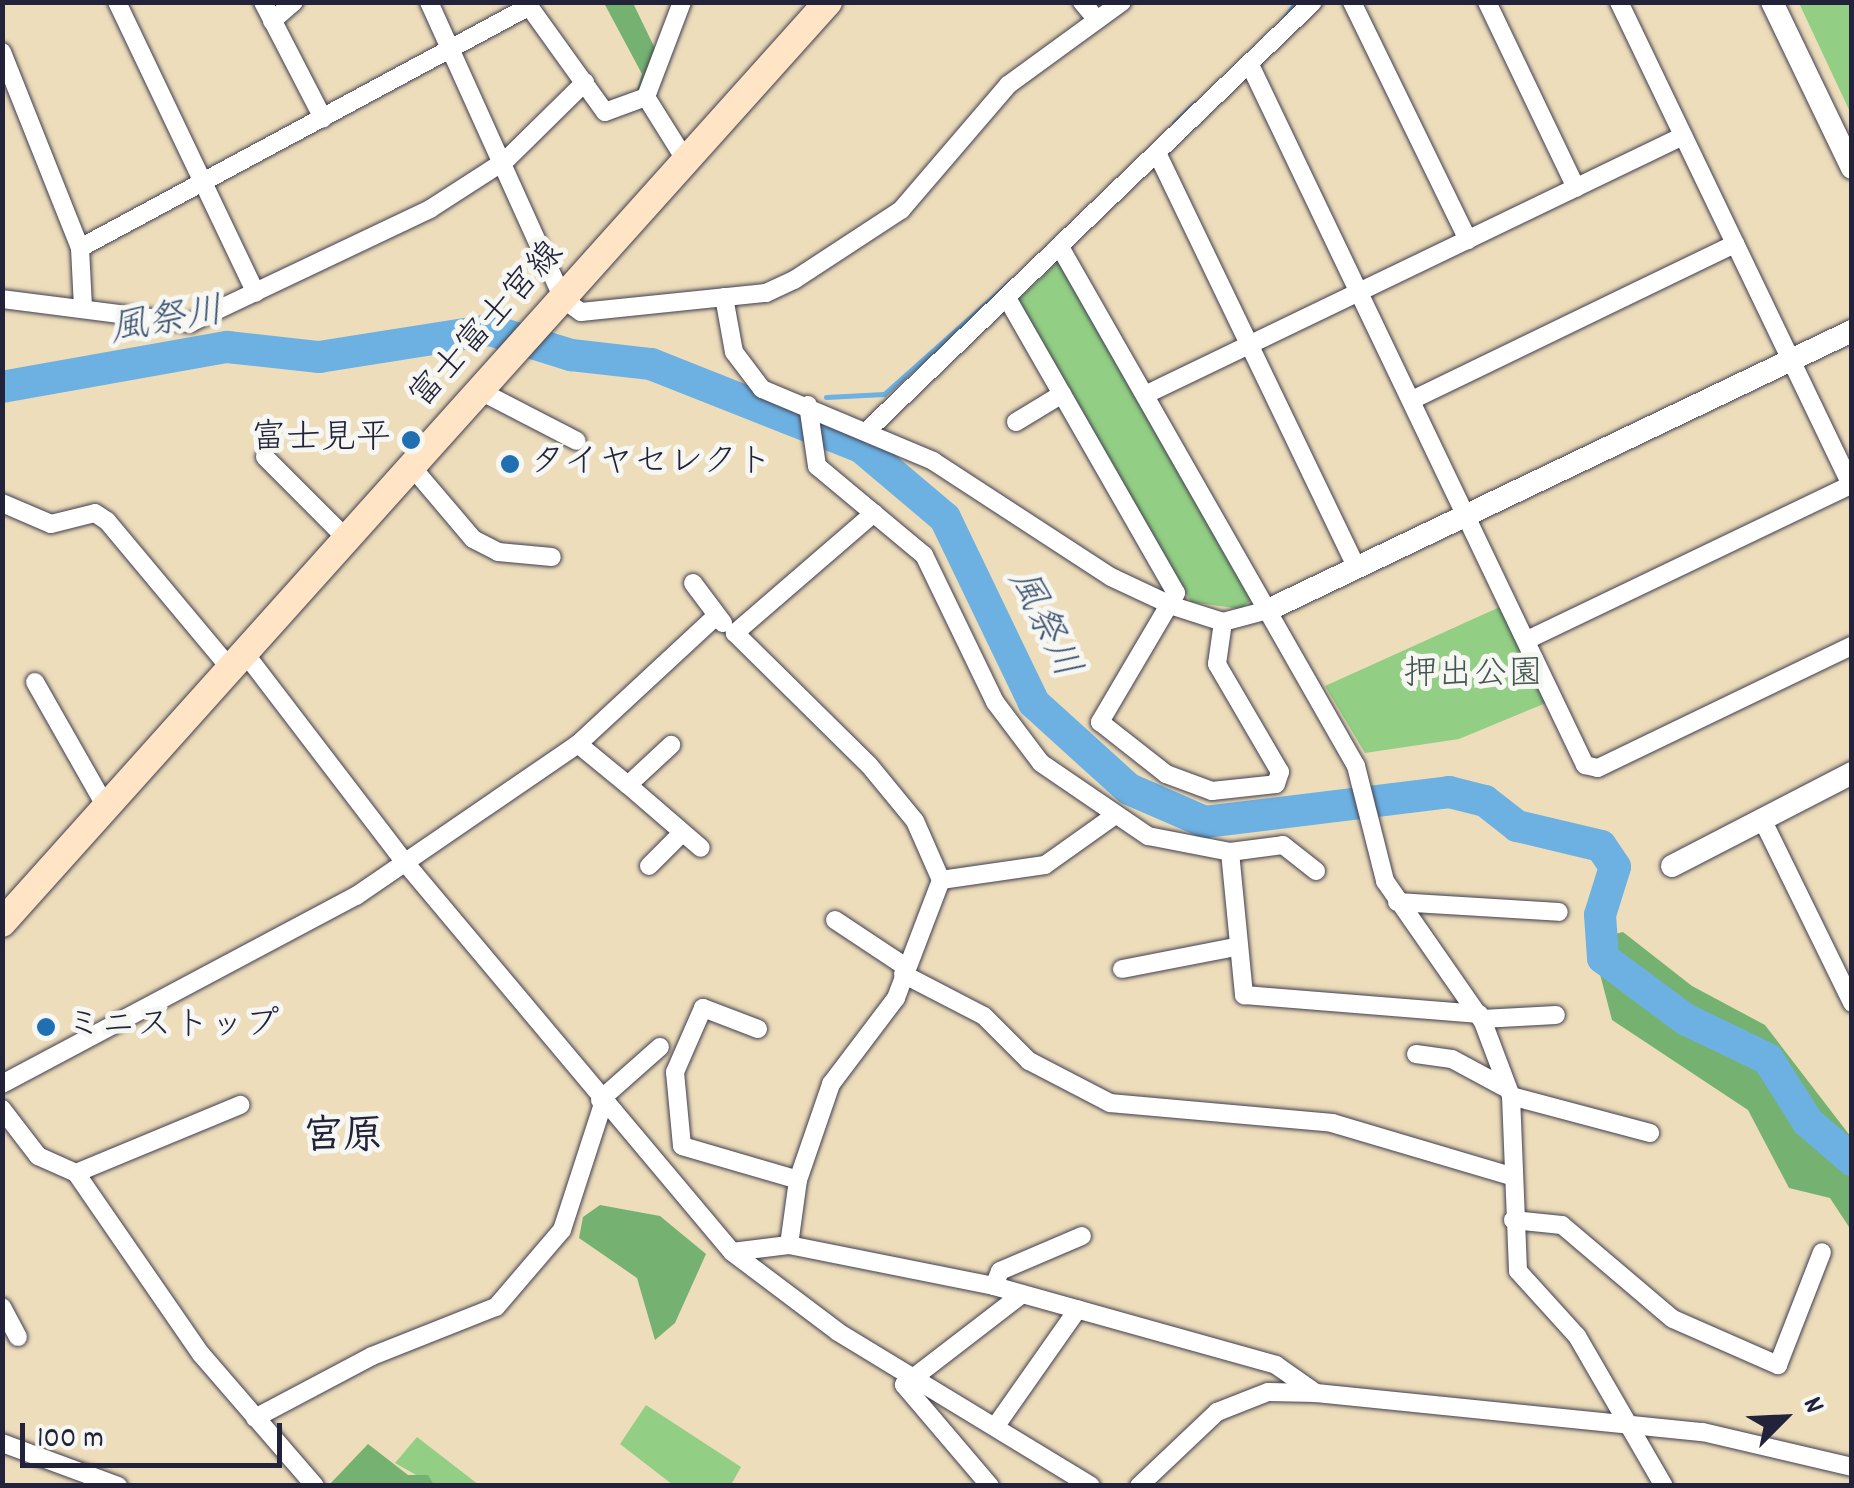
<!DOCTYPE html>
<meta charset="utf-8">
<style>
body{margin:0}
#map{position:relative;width:1854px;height:1488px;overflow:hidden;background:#edddbb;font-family:Dekko,"Klee One",sans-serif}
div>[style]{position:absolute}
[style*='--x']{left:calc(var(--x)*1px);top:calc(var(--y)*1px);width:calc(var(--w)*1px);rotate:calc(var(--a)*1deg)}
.green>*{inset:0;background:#92cf84}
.forest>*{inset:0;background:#75b272}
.stream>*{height:5px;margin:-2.5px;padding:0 2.5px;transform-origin:2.5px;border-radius:2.5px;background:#6db1e2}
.river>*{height:32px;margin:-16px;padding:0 16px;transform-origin:16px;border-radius:16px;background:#6db1e2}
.roads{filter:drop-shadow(0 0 2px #403e4e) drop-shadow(0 0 2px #403e4e)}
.minor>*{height:18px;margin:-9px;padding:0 9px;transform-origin:9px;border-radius:9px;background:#fff}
.tertiary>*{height:22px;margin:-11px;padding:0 11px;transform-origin:11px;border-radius:11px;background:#fff}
.secondary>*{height:28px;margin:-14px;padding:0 14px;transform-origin:14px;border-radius:14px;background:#ffe4c6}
.dots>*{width:28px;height:28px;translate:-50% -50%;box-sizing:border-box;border:5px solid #f6f6f2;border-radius:50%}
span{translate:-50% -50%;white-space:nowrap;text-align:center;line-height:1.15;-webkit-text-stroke:10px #f6f6f2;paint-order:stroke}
.street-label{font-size:35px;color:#22223b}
.poi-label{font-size:35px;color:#22223b}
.right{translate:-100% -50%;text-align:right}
.left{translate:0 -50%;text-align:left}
.park-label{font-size:35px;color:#445651}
.water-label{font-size:38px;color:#3c5475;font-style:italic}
.quarter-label{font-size:40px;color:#22223b;font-weight:700}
.frame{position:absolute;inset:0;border:5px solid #22223b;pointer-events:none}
.north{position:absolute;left:1734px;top:1368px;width:100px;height:100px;-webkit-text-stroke:8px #f6f6f2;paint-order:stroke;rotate:66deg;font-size:28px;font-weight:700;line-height:40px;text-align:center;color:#22223b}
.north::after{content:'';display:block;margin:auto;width:35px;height:45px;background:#22223b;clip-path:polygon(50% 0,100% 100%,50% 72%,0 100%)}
.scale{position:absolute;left:20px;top:1423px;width:262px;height:45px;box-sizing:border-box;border:5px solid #22223b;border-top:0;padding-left:12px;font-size:30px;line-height:35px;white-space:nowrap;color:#22223b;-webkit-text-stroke:8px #f6f6f2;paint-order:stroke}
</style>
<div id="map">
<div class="green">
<i style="clip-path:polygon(1799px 3px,1851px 3px,1851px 114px)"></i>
<i style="clip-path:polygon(1059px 261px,1253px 598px,1241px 609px,1191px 602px,1018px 300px)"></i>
<i style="clip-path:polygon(1502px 606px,1546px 703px,1459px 739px,1365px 753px,1325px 686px)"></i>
<i style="clip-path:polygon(646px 1405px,741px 1467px,731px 1485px,673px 1485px,620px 1444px)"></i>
<i style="clip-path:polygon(417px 1437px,479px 1485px,434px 1485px,395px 1463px)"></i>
</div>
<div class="forest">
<i style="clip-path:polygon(604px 3px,633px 3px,662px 63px,635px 97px,642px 74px)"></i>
<i style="clip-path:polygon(1623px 932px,1692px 986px,1765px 1025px,1851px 1137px,1851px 1230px,1830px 1198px,1789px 1188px,1748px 1110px,1612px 1020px,1591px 940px)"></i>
<i style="clip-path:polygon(600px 1205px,660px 1216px,706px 1254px,675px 1323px,655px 1340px,637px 1278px,579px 1238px,583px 1217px)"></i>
<i style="clip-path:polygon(368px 1444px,408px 1475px,428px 1475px,434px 1485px,329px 1485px)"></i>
</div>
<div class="stream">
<i style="--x:1283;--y:20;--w:22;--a:-54"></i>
<i style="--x:1174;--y:123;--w:29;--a:-44"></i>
<i style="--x:826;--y:397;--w:58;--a:-3"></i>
<i style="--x:884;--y:394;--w:171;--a:-41.7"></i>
<i style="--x:774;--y:416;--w:21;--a:-19"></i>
</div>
<div class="river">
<i style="--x:2;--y:387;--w:229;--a:-10.1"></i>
<i style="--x:227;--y:347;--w:93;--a:6.2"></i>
<i style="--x:319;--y:357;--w:173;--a:-9"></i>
<i style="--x:490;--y:330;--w:85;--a:17.2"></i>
<i style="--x:571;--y:355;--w:81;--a:6.4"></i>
<i style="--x:651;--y:364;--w:226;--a:21.6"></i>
<i style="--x:861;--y:447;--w:110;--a:40.2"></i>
<i style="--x:945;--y:518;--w:205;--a:64.3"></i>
<i style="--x:1034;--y:703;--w:128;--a:42.2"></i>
<i style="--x:1129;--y:789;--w:83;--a:23.5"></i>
<i style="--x:1205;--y:822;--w:246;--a:-7"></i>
<i style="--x:1449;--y:792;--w:37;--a:14"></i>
<i style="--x:1485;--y:801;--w:41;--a:38"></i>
<i style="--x:1517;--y:826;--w:86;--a:13.4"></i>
<i style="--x:1601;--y:846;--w:25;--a:56"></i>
<i style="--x:1615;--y:867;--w:50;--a:107.4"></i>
<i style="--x:1600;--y:915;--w:43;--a:86"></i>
<i style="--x:1603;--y:958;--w:102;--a:36.6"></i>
<i style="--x:1685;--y:1019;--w:92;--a:25.7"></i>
<i style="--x:1768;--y:1059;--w:75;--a:57.6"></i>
<i style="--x:1808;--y:1122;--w:58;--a:40.8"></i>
</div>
<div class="roads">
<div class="minor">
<i style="--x:117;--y:2;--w:322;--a:64.5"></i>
<i style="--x:263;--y:2;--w:131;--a:62.7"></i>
<i style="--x:429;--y:2;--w:326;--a:65.7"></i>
<i style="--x:563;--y:299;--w:22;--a:36"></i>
<i style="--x:581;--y:312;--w:186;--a:-5.9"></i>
<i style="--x:766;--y:293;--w:31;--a:-25"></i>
<i style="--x:794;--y:280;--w:128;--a:-33.2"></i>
<i style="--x:901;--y:210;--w:165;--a:-49.4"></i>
<i style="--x:1008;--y:85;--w:141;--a:-36.1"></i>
<i style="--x:526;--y:2;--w:135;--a:54.3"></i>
<i style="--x:605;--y:112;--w:44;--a:-20.1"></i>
<i style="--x:682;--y:2;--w:102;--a:110.8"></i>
<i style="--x:646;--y:97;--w:75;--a:58"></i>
<i style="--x:1082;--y:2;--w:23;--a:50"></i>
<i style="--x:1352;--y:2;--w:265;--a:64"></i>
<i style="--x:1487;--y:2;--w:206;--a:64.4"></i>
<i style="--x:1619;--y:2;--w:538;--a:64.34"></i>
<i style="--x:272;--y:21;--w:29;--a:-41"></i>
<i style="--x:2;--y:52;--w:211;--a:68.3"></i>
<i style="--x:80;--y:248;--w:59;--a:87.1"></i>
<i style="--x:1251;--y:67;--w:774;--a:64.43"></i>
<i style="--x:1585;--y:765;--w:13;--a:13"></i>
<i style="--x:1598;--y:768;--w:282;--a:-25.7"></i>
<i style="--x:1158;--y:155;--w:458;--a:64.3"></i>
<i style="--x:1060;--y:247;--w:597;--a:60.3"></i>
<i style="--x:1356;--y:766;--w:119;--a:75.8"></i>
<i style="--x:1385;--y:881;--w:172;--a:55.2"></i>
<i style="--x:1483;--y:1022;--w:79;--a:69.3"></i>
<i style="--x:1511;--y:1096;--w:175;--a:87.7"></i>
<i style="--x:1518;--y:1271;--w:88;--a:47.8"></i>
<i style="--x:1577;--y:1336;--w:173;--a:59.9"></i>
<i style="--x:80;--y:248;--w:509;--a:-28.28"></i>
<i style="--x:724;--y:297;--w:56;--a:79.7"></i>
<i style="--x:734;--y:352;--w:46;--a:52.9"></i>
<i style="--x:762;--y:389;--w:186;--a:22.8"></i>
<i style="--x:933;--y:461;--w:212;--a:33.1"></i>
<i style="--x:1111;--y:577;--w:68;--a:25.1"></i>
<i style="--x:1173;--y:606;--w:52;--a:17.7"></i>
<i style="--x:1223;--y:622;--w:47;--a:-14.9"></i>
<i style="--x:1007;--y:298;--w:340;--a:60.2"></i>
<i style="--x:1176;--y:593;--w:150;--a:120.5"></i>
<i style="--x:1100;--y:722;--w:84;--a:38.2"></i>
<i style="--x:1166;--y:774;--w:49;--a:20.3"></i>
<i style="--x:1212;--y:791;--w:64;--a:-6.2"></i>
<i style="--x:1276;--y:784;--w:13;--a:-72"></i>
<i style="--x:1280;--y:772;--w:125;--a:-120.3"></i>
<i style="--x:1217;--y:664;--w:42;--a:-81.9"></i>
<i style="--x:2;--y:299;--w:190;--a:7.3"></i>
<i style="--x:190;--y:323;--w:266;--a:-25.4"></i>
<i style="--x:430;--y:209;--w:90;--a:-32.8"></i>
<i style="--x:506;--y:160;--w:111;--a:-44.6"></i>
<i style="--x:478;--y:390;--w:111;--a:27.3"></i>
<i style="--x:1147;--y:394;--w:595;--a:-25.7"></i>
<i style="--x:1412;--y:400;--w:359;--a:-25.8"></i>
<i style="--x:808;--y:405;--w:62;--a:81.6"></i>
<i style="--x:817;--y:466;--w:139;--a:39.8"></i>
<i style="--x:924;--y:555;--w:163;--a:64.2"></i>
<i style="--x:995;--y:702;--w:76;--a:53"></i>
<i style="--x:1041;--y:763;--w:130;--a:34.3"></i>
<i style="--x:1148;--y:836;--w:84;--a:11"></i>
<i style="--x:1230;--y:852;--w:53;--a:-7.5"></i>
<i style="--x:1283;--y:845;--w:42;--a:38.2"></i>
<i style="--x:1016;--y:422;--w:54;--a:-31.3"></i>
<i style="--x:869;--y:429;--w:616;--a:-43.88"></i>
<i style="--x:265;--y:457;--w:116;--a:45"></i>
<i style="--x:412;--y:467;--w:94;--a:49.7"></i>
<i style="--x:473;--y:539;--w:28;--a:27"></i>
<i style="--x:498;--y:552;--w:54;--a:5.3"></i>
<i style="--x:2;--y:503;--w:53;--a:23.2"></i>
<i style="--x:51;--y:524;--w:45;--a:-14"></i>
<i style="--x:95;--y:513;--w:14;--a:34"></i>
<i style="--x:107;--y:521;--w:192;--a:50.1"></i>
<i style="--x:874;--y:513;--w:184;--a:139.2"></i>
<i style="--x:735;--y:633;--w:188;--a:44.6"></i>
<i style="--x:869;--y:765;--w:72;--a:50.6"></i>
<i style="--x:915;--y:821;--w:64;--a:66.2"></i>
<i style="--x:693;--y:583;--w:50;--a:53.1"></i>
<i style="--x:1527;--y:640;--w:358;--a:-25.6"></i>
<i style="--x:244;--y:652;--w:262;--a:52.6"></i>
<i style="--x:403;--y:860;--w:512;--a:49.99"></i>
<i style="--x:732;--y:1252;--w:133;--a:37"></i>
<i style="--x:838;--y:1332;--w:296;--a:31.3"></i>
<i style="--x:35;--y:682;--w:144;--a:60.4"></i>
<i style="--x:578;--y:744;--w:187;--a:-42.8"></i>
<i style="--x:628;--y:785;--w:96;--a:40.8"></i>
<i style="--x:1762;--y:819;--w:205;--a:63.9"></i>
<i style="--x:1230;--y:852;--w:144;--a:84.4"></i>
<i style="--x:1244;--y:995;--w:236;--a:4.6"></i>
<i style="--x:649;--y:866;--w:45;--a:-45"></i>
<i style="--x:1397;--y:902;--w:162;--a:3.5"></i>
<i style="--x:835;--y:920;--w:85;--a:33.5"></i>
<i style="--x:1122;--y:969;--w:115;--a:-11"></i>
<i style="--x:903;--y:974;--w:91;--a:27.4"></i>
<i style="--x:984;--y:1016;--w:64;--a:45"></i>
<i style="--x:1029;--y:1061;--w:91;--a:27.4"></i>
<i style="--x:1110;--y:1103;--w:223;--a:5.1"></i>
<i style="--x:1332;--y:1123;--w:187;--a:16.5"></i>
<i style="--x:1482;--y:1019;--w:74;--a:-3.1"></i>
<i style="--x:758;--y:1029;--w:59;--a:-159.1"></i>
<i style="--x:703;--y:1008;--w:70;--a:113.6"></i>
<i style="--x:675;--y:1072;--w:74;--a:84.6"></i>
<i style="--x:682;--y:1146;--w:121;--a:16.3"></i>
<i style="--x:1416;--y:1054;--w:36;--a:8"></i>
<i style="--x:1452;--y:1059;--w:59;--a:28.3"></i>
<i style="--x:2;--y:1084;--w:401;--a:-28"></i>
<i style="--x:356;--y:896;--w:269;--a:-34.4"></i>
<i style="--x:578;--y:744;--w:65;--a:39.4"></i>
<i style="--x:628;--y:785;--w:59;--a:-42.9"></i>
<i style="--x:1511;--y:1096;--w:144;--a:14.9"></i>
<i style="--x:600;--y:1100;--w:80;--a:-41.5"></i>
<i style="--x:2;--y:1109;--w:59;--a:52.5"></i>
<i style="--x:38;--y:1156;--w:42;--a:24.1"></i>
<i style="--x:76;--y:1173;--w:220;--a:55.4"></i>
<i style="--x:201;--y:1354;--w:174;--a:49.2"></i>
<i style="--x:76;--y:1173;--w:178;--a:-22.5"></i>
<i style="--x:1513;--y:1220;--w:49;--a:5.8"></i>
<i style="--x:1562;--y:1225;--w:145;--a:40.3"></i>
<i style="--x:1673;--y:1319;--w:115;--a:23.7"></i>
<i style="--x:1778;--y:1365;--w:121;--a:-68.7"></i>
<i style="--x:789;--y:1245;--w:66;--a:-82.1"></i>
<i style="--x:798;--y:1180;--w:102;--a:-71"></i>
<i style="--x:831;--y:1084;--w:108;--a:-52.9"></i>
<i style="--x:896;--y:998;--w:126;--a:-69.1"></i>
<i style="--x:941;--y:880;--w:105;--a:-8.2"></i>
<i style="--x:1045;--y:865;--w:85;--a:-35.4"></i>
<i style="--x:732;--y:1252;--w:57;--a:-7"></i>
<i style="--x:789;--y:1245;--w:209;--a:11.3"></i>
<i style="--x:994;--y:1286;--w:293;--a:15.6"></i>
<i style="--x:1276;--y:1365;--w:49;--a:35"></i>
<i style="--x:1316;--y:1393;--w:389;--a:5.8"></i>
<i style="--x:1703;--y:1432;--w:153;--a:13.2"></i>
<i style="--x:994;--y:1286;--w:16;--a:-68"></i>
<i style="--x:1000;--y:1271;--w:89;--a:-23.1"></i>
<i style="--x:2;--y:1307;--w:34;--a:62"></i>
<i style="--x:255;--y:1418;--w:132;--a:-27.9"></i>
<i style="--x:372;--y:1356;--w:133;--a:-21.6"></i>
<i style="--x:496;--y:1307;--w:101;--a:-49.4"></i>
<i style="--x:562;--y:1230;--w:133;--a:-72"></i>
<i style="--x:995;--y:1427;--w:144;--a:-54.9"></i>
<i style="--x:2;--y:1443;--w:124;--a:20.3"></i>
<i style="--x:990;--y:1486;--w:133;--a:-130.4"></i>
<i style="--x:904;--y:1385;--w:149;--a:-37.6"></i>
<i style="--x:1139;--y:1486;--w:108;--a:-43.5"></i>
<i style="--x:1217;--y:1412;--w:55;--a:-21.4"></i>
<i style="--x:1268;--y:1392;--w:48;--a:1.2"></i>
</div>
<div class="tertiary">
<i style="--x:1772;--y:2;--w:184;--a:64.3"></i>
<i style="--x:1268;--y:610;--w:647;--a:-25.54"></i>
<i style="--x:1672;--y:866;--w:203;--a:-27.3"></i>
</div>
<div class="secondary">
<i style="--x:2;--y:923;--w:1237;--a:-48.11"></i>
</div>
</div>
<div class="dots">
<i style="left:411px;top:440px;background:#1f6fb2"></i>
<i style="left:510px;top:464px;background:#1f6fb2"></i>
<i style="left:46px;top:1027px;background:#1f6fb2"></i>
</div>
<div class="street-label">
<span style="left:488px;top:326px;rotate:-48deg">富士富士宮線</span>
</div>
<div class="poi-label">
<span class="right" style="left:391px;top:440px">富士見平</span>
<span class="left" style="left:530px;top:464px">タイヤセレクト</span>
<span class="left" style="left:66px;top:1027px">ミニストップ</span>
</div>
<div class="park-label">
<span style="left:1473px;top:676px">押出公園</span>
</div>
<div class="water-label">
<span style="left:167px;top:323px;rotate:-10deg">風祭川</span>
<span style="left:1042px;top:625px;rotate:64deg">風祭川</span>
</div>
<div class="quarter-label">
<span style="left:343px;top:1140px">宮原</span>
</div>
<div class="frame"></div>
<div class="north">N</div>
<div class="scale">100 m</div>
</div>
